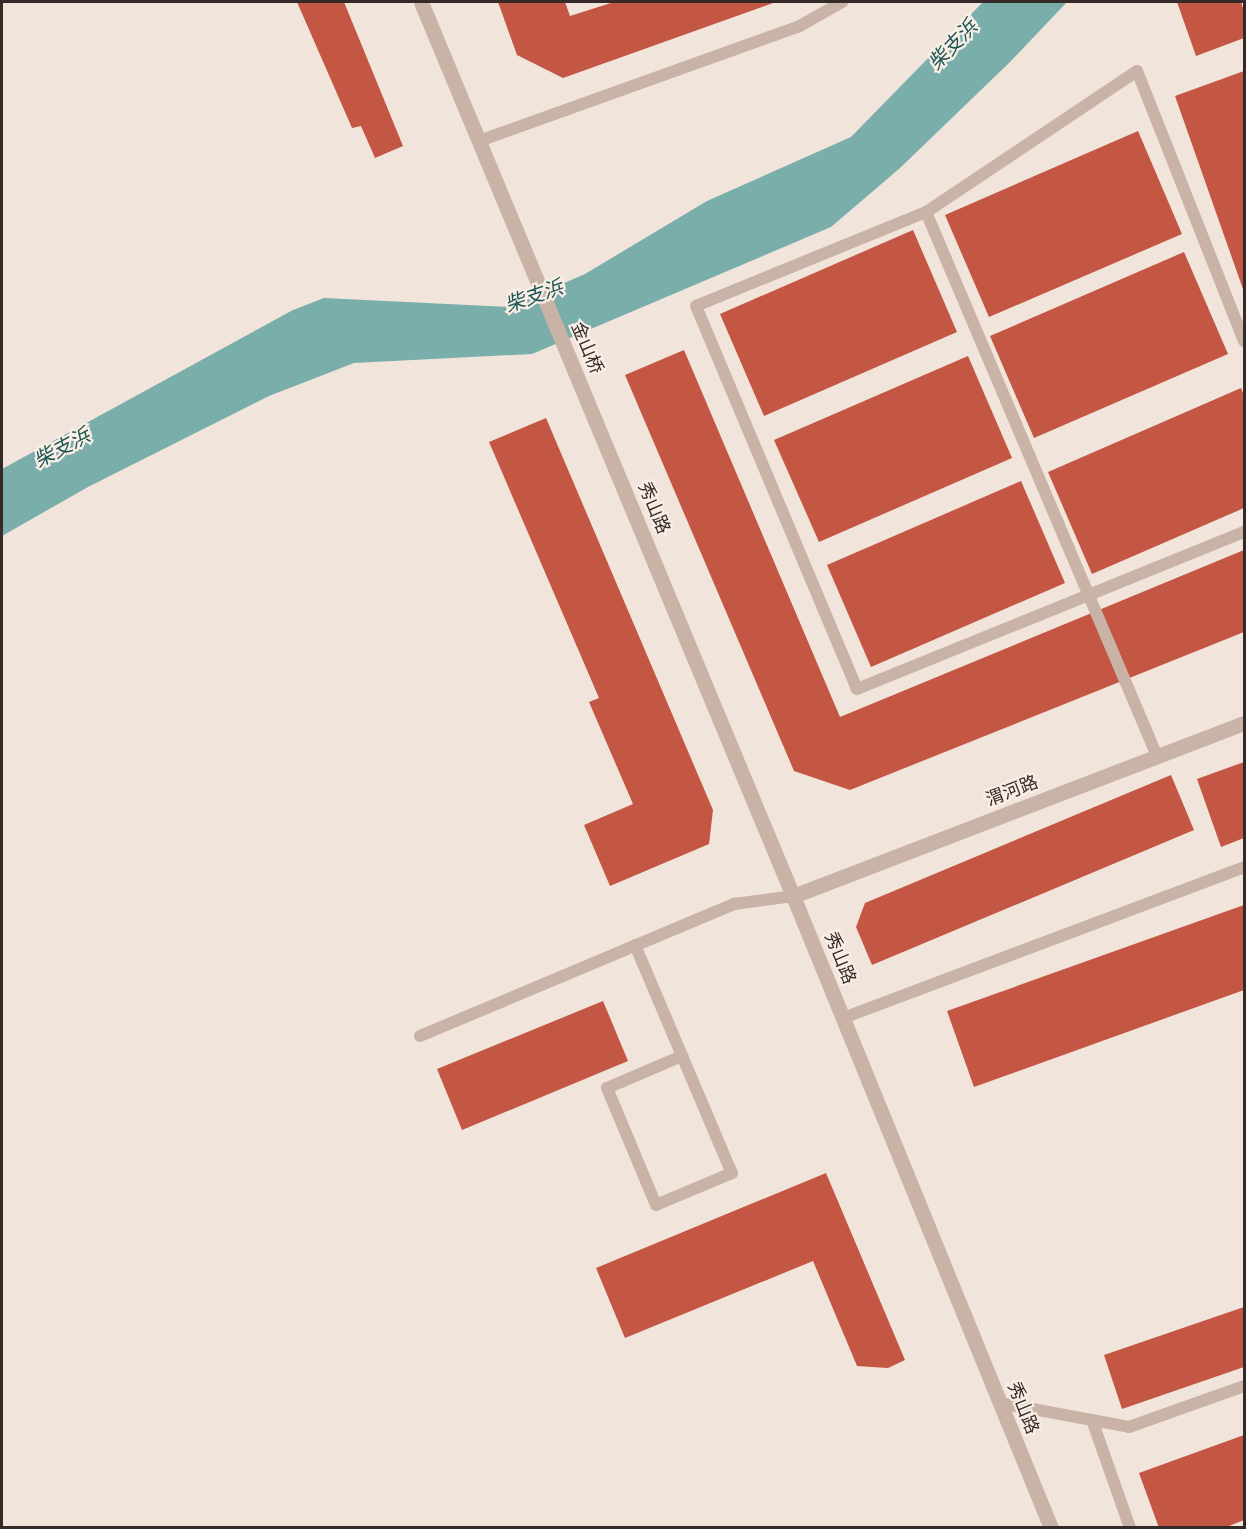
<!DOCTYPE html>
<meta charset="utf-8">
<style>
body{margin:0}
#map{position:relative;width:1246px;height:1529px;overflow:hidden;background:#f1e4da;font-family:"DM Sans","Noto Sans SC",sans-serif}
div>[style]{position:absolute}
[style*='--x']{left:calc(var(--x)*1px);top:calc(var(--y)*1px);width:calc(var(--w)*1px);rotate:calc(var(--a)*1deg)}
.water>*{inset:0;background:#79aeaa}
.building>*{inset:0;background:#c45644}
.lane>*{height:12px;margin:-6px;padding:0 6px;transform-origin:6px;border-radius:6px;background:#c9b2a6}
.street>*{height:15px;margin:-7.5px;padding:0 7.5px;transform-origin:7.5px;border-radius:7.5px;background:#c9b2a6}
span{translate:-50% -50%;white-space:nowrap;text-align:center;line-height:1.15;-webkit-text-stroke:4.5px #f9eee6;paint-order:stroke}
.street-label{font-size:18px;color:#352a27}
.water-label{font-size:20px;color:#1d5653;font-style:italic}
.frame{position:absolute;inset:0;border:3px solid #352a27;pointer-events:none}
</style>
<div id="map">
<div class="water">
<i style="clip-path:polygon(983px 2px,1067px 2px,1009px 63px,900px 168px,831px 227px,532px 354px,354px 363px,269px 396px,88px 487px,2px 536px,2px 469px,293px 310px,324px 298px,509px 307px,585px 274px,707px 201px,851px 137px)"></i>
</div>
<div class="building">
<i style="clip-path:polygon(297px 2px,344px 2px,403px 146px,375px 158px,361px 126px,352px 128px)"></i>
<i style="clip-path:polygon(498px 2px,565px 2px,570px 16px,614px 2px,776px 2px,563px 78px,517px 55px)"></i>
<i style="clip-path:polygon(1177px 2px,1241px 2px,1244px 11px,1244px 38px,1196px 56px)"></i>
<i style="clip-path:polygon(1244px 71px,1244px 292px,1175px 96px)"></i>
<i style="clip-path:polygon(1138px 131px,1182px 234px,989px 317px,945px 215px)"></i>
<i style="clip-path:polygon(913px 230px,957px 332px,764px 416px,720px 314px)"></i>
<i style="clip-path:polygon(1184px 252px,1228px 354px,1034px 438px,990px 336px)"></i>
<i style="clip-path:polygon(684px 350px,840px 717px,1244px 550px,1244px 632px,850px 790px,794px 771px,625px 375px)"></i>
<i style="clip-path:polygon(968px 356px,1012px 458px,819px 542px,774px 440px)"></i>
<i style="clip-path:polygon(1241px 388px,1244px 396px,1244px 508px,1092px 574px,1048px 472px)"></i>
<i style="clip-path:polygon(546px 418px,713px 810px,709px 844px,610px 886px,584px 825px,633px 804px,589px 702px,599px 698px,489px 442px)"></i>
<i style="clip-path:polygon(1021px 481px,1065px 583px,871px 667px,827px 565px)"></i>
<i style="clip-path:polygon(1244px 762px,1244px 838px,1221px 847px,1197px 779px)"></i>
<i style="clip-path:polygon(1171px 775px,1194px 830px,872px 965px,856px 927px,865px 903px)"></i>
<i style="clip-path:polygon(1244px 905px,1244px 990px,974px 1087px,947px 1011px)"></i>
<i style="clip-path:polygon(603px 1001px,628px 1061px,462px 1130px,437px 1069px)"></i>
<i style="clip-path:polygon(826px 1173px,905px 1360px,888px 1368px,857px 1366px,813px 1261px,625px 1338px,596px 1268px)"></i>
<i style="clip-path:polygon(1244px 1307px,1244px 1367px,1122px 1409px,1104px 1355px)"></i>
<i style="clip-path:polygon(1244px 1435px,1244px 1520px,1224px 1528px,1159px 1528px,1139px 1473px)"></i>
</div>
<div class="lane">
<i style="--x:479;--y:141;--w:339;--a:-19.7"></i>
<i style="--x:798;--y:27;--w:51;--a:-29.6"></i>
<i style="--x:926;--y:212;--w:591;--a:66.99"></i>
<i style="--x:1244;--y:341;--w:290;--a:-111.6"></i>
<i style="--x:1137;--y:71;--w:254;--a:146.2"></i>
<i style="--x:926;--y:212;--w:248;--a:157.8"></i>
<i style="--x:696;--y:306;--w:415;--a:67.2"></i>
<i style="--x:857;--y:689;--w:418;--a:-22.1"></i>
<i style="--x:635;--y:945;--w:248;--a:67"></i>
<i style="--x:732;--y:1173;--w:82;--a:157.2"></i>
<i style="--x:656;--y:1205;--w:127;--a:-112.7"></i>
<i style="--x:607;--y:1088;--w:82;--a:-23.1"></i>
<i style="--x:843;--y:1018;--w:428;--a:-20.6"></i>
<i style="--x:420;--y:1036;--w:341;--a:-22.8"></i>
<i style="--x:734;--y:904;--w:60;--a:-7.7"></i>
<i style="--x:1000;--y:1403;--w:131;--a:10.5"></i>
<i style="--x:1129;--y:1427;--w:122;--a:-19.6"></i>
<i style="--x:1092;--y:1420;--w:114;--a:70.6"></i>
</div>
<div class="street">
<i style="--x:421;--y:2;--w:968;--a:67.41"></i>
<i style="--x:793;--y:896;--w:683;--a:67.79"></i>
<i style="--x:793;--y:896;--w:483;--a:-21"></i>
</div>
<div class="street-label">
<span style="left:587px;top:348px;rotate:67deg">金山桥</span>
<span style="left:654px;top:508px;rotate:67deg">秀山路</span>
<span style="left:1012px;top:791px;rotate:-21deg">渭河路</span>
<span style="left:840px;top:958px;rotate:68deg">秀山路</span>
<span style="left:1023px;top:1408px;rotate:68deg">秀山路</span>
</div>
<div class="water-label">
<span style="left:953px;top:45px;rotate:-46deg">柴支浜</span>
<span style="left:534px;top:296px;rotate:-19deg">柴支浜</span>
<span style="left:62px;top:448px;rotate:-28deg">柴支浜</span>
</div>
<div class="frame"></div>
</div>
